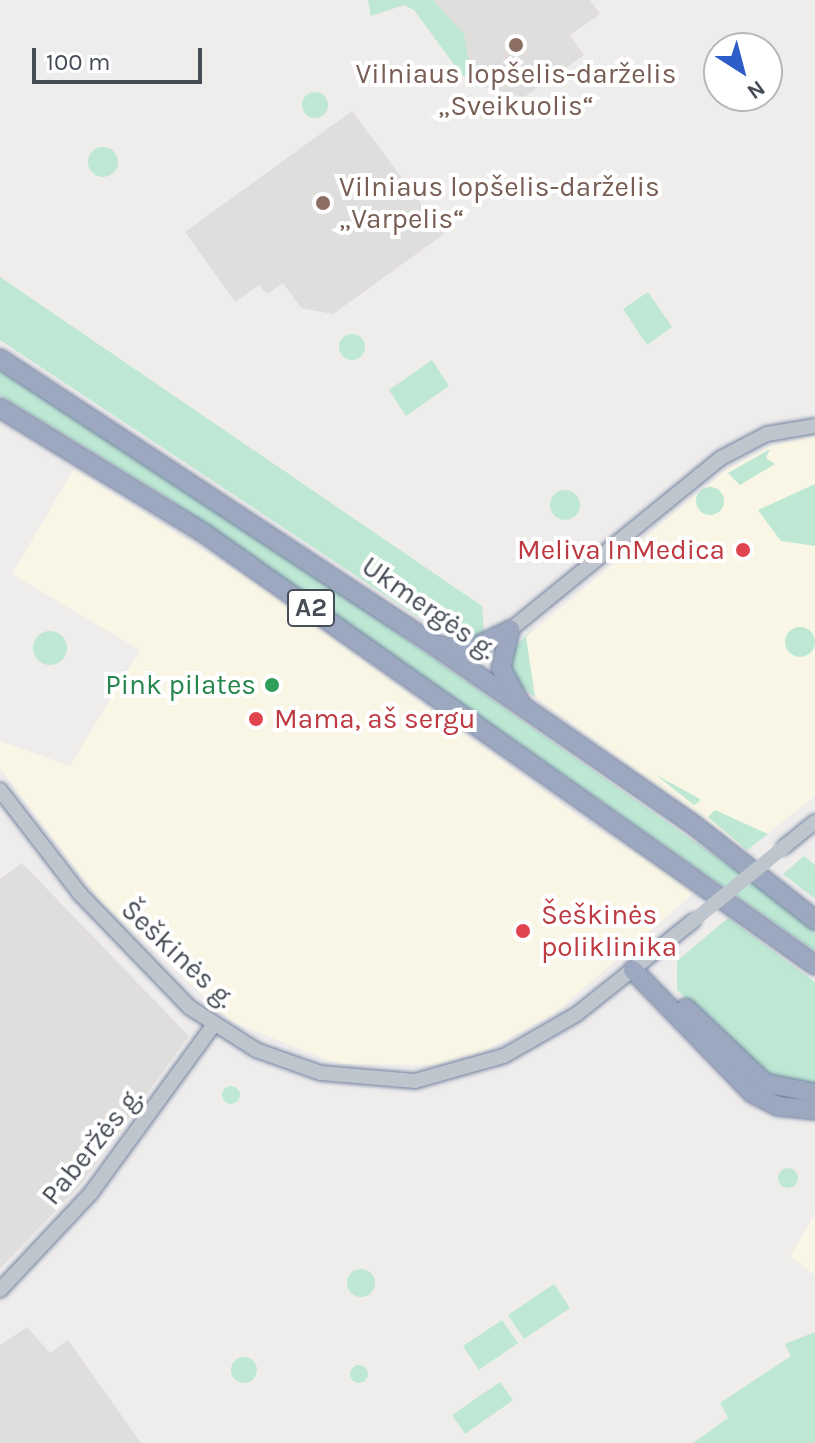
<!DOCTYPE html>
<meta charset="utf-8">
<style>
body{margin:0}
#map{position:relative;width:815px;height:1443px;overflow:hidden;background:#efecec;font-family:Karla,sans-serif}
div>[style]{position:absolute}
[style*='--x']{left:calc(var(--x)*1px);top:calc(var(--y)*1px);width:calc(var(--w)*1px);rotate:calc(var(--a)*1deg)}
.commercial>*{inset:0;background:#f9f6e6}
.education>*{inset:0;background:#e0dedd}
.green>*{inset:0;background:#bee8d4}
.round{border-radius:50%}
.roads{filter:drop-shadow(0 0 2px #7484a1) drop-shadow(0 0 2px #7484a1)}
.tertiary>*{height:14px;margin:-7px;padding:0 7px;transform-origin:7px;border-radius:7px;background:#bfc5cd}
.trunk>*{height:18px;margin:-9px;padding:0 9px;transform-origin:9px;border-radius:9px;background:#9ca8bf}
.tertiary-bridge>*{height:14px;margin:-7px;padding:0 7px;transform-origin:7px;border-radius:7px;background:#bfc5cd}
.dots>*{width:22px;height:22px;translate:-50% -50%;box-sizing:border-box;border:4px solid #fff;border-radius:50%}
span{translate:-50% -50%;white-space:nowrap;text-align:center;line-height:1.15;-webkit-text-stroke:8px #fff;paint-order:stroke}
.shield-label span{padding:2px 6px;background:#fff;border:2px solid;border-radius:6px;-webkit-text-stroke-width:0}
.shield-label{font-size:26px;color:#474d57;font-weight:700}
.education-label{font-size:28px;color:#785e54}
.left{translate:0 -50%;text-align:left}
.health-label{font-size:28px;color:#be3a42}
.right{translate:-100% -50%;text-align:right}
.street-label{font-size:28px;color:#474d57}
.leisure-label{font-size:28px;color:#27864d}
.north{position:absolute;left:703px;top:32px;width:80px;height:80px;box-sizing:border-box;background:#fff;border:2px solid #b5b8bc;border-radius:50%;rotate:144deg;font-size:22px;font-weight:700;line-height:32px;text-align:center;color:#474d57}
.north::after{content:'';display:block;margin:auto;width:28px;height:36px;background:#2d5dc8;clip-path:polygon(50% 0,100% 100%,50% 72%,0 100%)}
.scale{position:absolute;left:32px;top:48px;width:170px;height:36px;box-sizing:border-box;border:4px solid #474d57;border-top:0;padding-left:10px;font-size:24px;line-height:28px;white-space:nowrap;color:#474d57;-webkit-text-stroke:6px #fff;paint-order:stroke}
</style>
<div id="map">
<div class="commercial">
<i style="clip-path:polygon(815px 435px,815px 796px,747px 850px,535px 697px,526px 637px,726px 470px,768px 447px)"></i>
<i style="clip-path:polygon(74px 469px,260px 586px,589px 824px,696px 891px,555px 1013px,485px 1051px,435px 1065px,339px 1064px,232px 1022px,101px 902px,0 768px,0 741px,70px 766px,140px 650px,12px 574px)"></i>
<i style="clip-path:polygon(815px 1214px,815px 1275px,790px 1256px)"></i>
</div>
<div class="education">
<i style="clip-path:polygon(423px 0,590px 0,600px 14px,570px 35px,584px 55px,524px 97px,484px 87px)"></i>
<i style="clip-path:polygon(352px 111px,444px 234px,333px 314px,301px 308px,283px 283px,267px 294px,259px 285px,235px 302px,185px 232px)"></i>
<i style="clip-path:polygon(22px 863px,189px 1036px,82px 1183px,0 1269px,0 879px)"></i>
<i style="clip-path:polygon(27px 1327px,50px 1353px,68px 1340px,141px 1443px,0 1443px,0 1345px)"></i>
</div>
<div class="green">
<i style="clip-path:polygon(368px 0,433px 0,464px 34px,468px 57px,487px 77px,476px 87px,461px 74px,414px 10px,404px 5px,371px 16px)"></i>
<i class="round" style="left:302px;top:92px;width:26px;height:26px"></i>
<i class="round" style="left:88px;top:147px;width:30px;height:30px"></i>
<i style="clip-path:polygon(0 277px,482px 606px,484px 633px,456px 642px,0 340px)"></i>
<i style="clip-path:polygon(648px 292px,672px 327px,647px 345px,623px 309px)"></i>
<i class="round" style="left:339px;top:334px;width:26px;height:26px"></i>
<i style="clip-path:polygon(432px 360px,449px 386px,406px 416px,389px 390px)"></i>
<i style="clip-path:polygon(0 371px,229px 515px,815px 926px,815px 951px,165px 496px,0 395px)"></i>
<i style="clip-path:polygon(770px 449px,766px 458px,775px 464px,740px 485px,728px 473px)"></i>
<i style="clip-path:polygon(815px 484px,815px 546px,781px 541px,758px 510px)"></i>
<i class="round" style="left:696px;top:487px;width:28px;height:28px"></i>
<i class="round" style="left:550px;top:490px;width:30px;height:30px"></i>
<i style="clip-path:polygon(535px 626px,526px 637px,535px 697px,518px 685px,505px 657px)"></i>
<i class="round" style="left:785px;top:627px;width:30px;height:30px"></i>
<i class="round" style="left:33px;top:631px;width:34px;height:34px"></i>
<i style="clip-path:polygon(656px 775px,700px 799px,700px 801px,694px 805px)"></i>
<i style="clip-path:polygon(715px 810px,768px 834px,747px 850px,708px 817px)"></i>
<i style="clip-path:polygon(804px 856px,815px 865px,815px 899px,783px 874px)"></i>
<i style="clip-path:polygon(728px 918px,815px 982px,815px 1086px,782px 1084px,761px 1070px,677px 990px,677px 961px)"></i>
<i class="round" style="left:222px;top:1086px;width:18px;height:18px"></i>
<i class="round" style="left:778px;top:1168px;width:20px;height:20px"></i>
<i class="round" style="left:347px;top:1269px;width:28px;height:28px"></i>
<i style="clip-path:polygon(554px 1284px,570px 1308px,524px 1339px,508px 1315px)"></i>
<i style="clip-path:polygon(502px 1320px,518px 1343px,479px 1370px,463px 1346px)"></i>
<i style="clip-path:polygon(815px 1332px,815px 1443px,693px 1443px,728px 1418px,720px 1403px,791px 1356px,785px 1344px)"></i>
<i class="round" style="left:231px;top:1357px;width:26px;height:26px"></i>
<i class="round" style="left:350px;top:1365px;width:18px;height:18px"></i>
<i style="clip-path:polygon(500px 1382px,513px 1400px,465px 1434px,452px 1415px)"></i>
</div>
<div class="roads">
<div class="tertiary">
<i style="--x:510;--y:630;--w:272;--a:-39.2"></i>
<i style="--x:721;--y:458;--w:52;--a:-27.6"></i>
<i style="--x:767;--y:434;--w:49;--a:-9.5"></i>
<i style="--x:0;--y:790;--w:131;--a:52.4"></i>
<i style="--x:80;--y:894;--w:157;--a:46"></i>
<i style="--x:189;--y:1007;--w:80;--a:32.7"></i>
<i style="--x:256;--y:1050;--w:69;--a:19.5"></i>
<i style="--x:321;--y:1073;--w:94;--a:4.9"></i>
<i style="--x:415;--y:1081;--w:92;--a:-15.7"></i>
<i style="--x:504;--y:1056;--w:84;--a:-29.9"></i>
<i style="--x:577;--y:1014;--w:149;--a:-38.7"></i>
<i style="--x:784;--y:847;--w:40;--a:-39"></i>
<i style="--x:0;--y:1290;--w:133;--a:-46.8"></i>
<i style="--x:91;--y:1193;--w:207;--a:-53.9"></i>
</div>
<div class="trunk">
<i style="--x:0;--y:359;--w:520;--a:33.38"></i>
<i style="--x:434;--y:645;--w:311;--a:34.7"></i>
<i style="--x:690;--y:822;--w:159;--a:38.1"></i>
<i style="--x:0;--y:408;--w:239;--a:31.5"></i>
<i style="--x:204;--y:533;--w:748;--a:35.26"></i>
<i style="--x:510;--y:630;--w:39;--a:103"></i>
<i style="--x:501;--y:668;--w:39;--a:61"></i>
<i style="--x:437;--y:645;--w:31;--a:9"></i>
<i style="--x:468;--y:650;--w:47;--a:-25.5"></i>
<i style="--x:633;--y:970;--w:171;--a:45.9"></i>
<i style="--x:752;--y:1093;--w:28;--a:27"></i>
<i style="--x:777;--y:1106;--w:38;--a:6"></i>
<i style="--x:686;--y:1008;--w:109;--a:43.5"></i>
<i style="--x:765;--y:1083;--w:51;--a:11.3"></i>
</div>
</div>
<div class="tertiary-bridge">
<i style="--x:693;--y:921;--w:117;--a:-39.1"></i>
</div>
<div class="dots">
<i style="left:516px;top:45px;background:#8d6e63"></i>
<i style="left:323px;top:203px;background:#8d6e63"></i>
<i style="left:743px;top:550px;background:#e0444e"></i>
<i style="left:272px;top:685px;background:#2e9e5b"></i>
<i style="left:256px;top:719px;background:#e0444e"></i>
<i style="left:523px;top:931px;background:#e0444e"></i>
</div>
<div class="shield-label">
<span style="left:311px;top:608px">A2</span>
</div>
<div class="education-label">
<span style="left:516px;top:90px">Vilniaus lopšelis-darželis<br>„Sveikuolis“</span>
<span class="left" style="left:339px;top:203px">Vilniaus lopšelis-darželis<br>„Varpelis“</span>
</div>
<div class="health-label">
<span class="right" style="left:725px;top:550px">Meliva InMedica</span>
<span class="left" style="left:274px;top:719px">Mama, aš sergu</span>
<span class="left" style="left:541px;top:931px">Šeškinės<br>poliklinika</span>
</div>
<div class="street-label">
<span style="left:429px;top:608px;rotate:35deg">Ukmergės g.</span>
<span style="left:178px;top:954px;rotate:43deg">Šeškinės g.</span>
<span style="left:92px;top:1146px;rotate:-51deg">Paberžės g.</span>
</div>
<div class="leisure-label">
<span class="right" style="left:256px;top:685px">Pink pilates</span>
</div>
<div class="north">N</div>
<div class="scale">100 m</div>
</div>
